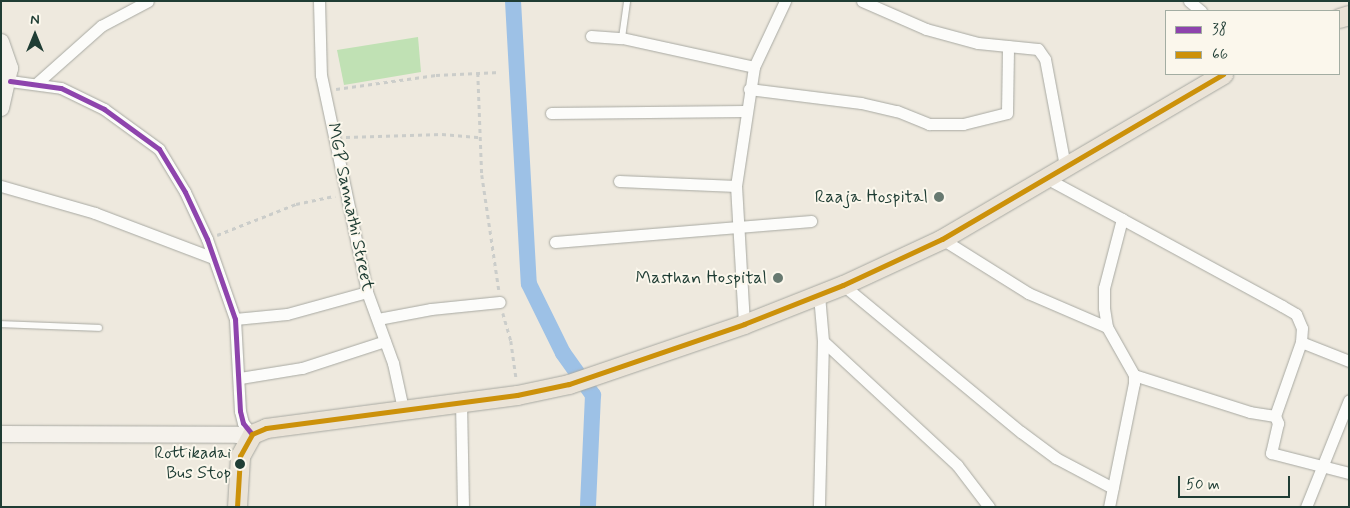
<!DOCTYPE html>
<style>
body{margin:0}
#map{position:relative;width:1350px;height:508px;overflow:hidden;background:#eee9de;font-family:Mynerve,sans-serif}
div>[style]{position:absolute}
[style*='--x']{left:calc(var(--x)*1px);top:calc(var(--y)*1px);width:calc(var(--w)*1px);rotate:calc(var(--a)*1deg)}
.green>*{inset:0;background:#c0e1b4}
.canal>*{height:16px;margin:-8px;padding:0 8px;transform-origin:8px;border-radius:8px;background:#9dc1e6}
.path>*{height:2.5px;margin-top:-1.25px;transform-origin:0;background:repeating-linear-gradient(90deg,#cbcdca 0 4px,transparent 0 8px)}
.roads{filter:drop-shadow(0 0 1px #a8a9a2) drop-shadow(0 0 1px #a8a9a2)}
.lane>*{height:5.5px;margin:-2.75px;padding:0 2.75px;transform-origin:2.75px;border-radius:2.75px;background:#fcfcfa}
.street>*{height:11px;margin:-5.5px;padding:0 5.5px;transform-origin:5.5px;border-radius:5.5px;background:#fcfcfa}
.secondary>*{height:16px;margin:-8px;padding:0 8px;transform-origin:8px;border-radius:8px;background:#f5f2ec}
.primary>*{height:19px;margin:-9.5px;padding:0 9.5px;transform-origin:9.5px;border-radius:9.5px;background:#eae3d7}
.bus-1>*{height:5px;margin:-2.5px;padding:0 2.5px;transform-origin:2.5px;border-radius:2.5px;background:#8e44ad}
.bus-2>*{height:5px;margin:-2.5px;padding:0 2.5px;transform-origin:2.5px;border-radius:2.5px;background:#cc910a}
.dots>*{width:14px;height:14px;translate:-50% -50%;box-sizing:border-box;border:2px solid #fbf7ec;border-radius:50%}
span{translate:-50% -50%;white-space:nowrap;text-align:center;line-height:1.15;-webkit-text-stroke:4px #fbf7ec;paint-order:stroke}
.bus-label{font-size:17px;color:#1f3d34}
.right{translate:-100% -50%;text-align:right}
.poi-label{font-size:18px;color:#1f3d34}
.street-label{font-size:18px;color:#1f3d34}
.frame{position:absolute;inset:0;border:2px solid #1f3d34;pointer-events:none}
.legend{position:absolute;left:1165px;top:10px;width:175px;height:65px;box-sizing:border-box;background:#fbf7ec;border:1px solid #a3ada2;margin:0;padding:6px 9px;list-style:none;font-size:15px;color:#1f3d34}
.legend li{display:flex;align-items:center;gap:10px;height:25px}
.legend b{width:25px;border:1px solid #a3ada2}
.north{position:absolute;left:10px;top:10px;width:50px;height:50px;-webkit-text-stroke:4px #fbf7ec;paint-order:stroke;rotate:0deg;font-size:14px;font-weight:700;line-height:20px;text-align:center;color:#1f3d34}
.north::after{content:'';display:block;margin:auto;width:18px;height:22px;background:#1f3d34;clip-path:polygon(50% 0,100% 100%,50% 72%,0 100%)}
.scale{position:absolute;left:1178px;top:476px;width:112px;height:22px;box-sizing:border-box;border:2px solid #1f3d34;border-top:0;padding-left:6px;font-size:15px;line-height:18px;white-space:nowrap;color:#1f3d34;-webkit-text-stroke:4px #fbf7ec;paint-order:stroke}
</style>
<div id="map">
<div class="green">
<i style="clip-path:polygon(418px 37px,421px 72px,344px 85px,337px 50px)"></i>
</div>
<div class="canal">
<i style="--x:513;--y:1;--w:283;--a:86.8"></i>
<i style="--x:529;--y:284;--w:77;--a:63.8"></i>
<i style="--x:563;--y:353;--w:52;--a:54.5"></i>
<i style="--x:593;--y:395;--w:112;--a:92.6"></i>
</div>
<div class="path">
<i style="--x:478;--y:73;--w:102;--a:87.8"></i>
<i style="--x:482;--y:175;--w:116;--a:81.6"></i>
<i style="--x:336;--y:89;--w:101;--a:-8"></i>
<i style="--x:436;--y:75;--w:64;--a:-2.7"></i>
<i style="--x:346;--y:137;--w:96;--a:-1.8"></i>
<i style="--x:442;--y:134;--w:38;--a:5"></i>
<i style="--x:217;--y:235;--w:85;--a:-21.4"></i>
<i style="--x:296;--y:204;--w:40;--a:-12"></i>
<i style="--x:503;--y:313;--w:29;--a:74"></i>
<i style="--x:511;--y:341;--w:37;--a:82"></i>
</div>
<div class="roads">
<div class="lane">
<i style="--x:622;--y:38;--w:37;--a:-82"></i>
<i style="--x:1;--y:324;--w:98;--a:2.3"></i>
</div>
<div class="street">
<i style="--x:319;--y:1;--w:74;--a:88.5"></i>
<i style="--x:321;--y:75;--w:222;--a:78"></i>
<i style="--x:367;--y:292;--w:76;--a:69.9"></i>
<i style="--x:393;--y:363;--w:47;--a:77.7"></i>
<i style="--x:862;--y:1;--w:70;--a:23.6"></i>
<i style="--x:926;--y:29;--w:54;--a:15.1"></i>
<i style="--x:978;--y:43;--w:60;--a:5.7"></i>
<i style="--x:1038;--y:49;--w:12;--a:55"></i>
<i style="--x:1045;--y:59;--w:109;--a:79.4"></i>
<i style="--x:1189;--y:1;--w:16;--a:40"></i>
<i style="--x:591;--y:36;--w:31;--a:4"></i>
<i style="--x:622;--y:38;--w:135;--a:12.4"></i>
<i style="--x:10;--y:81;--w:51;--a:7.8"></i>
<i style="--x:61;--y:88;--w:48;--a:26"></i>
<i style="--x:104;--y:109;--w:68;--a:36"></i>
<i style="--x:159;--y:149;--w:50;--a:58.8"></i>
<i style="--x:185;--y:192;--w:52;--a:64.9"></i>
<i style="--x:207;--y:239;--w:85;--a:70.7"></i>
<i style="--x:235;--y:319;--w:92;--a:86.9"></i>
<i style="--x:240;--y:411;--w:12;--a:76"></i>
<i style="--x:243;--y:423;--w:14;--a:51"></i>
<i style="--x:37;--y:83;--w:86;--a:-41.7"></i>
<i style="--x:101;--y:26;--w:53;--a:-28"></i>
<i style="--x:749;--y:89;--w:113;--a:7.1"></i>
<i style="--x:861;--y:103;--w:37;--a:13"></i>
<i style="--x:897;--y:111;--w:35;--a:22"></i>
<i style="--x:929;--y:124;--w:34;--a:0"></i>
<i style="--x:963;--y:124;--w:45;--a:-14"></i>
<i style="--x:1007;--y:113;--w:67;--a:-89.1"></i>
<i style="--x:551;--y:113;--w:194;--a:-0.6"></i>
<i style="--x:1044;--y:177;--w:89;--a:28.3"></i>
<i style="--x:1122;--y:219;--w:71;--a:104.6"></i>
<i style="--x:1104;--y:288;--w:20;--a:90"></i>
<i style="--x:1104;--y:308;--w:19;--a:81"></i>
<i style="--x:1107;--y:327;--w:55;--a:60.6"></i>
<i style="--x:1134;--y:375;--w:8;--a:90"></i>
<i style="--x:1134;--y:383;--w:126;--a:101.4"></i>
<i style="--x:619;--y:181;--w:117;--a:2.4"></i>
<i style="--x:1;--y:186;--w:98;--a:16"></i>
<i style="--x:95;--y:213;--w:124;--a:20.8"></i>
<i style="--x:1122;--y:219;--w:182;--a:28.5"></i>
<i style="--x:1282;--y:306;--w:16;--a:30"></i>
<i style="--x:1296;--y:314;--w:15;--a:67"></i>
<i style="--x:1302;--y:328;--w:14;--a:94"></i>
<i style="--x:1301;--y:342;--w:78;--a:109.4"></i>
<i style="--x:1275;--y:416;--w:25;--a:-171"></i>
<i style="--x:1250;--y:412;--w:122;--a:-162.3"></i>
<i style="--x:942;--y:239;--w:102;--a:32.1"></i>
<i style="--x:1028;--y:293;--w:86;--a:23.3"></i>
<i style="--x:555;--y:242;--w:257;--a:-4.7"></i>
<i style="--x:843;--y:285;--w:231;--a:39.6"></i>
<i style="--x:1021;--y:432;--w:44;--a:36.6"></i>
<i style="--x:1056;--y:458;--w:64;--a:27.8"></i>
<i style="--x:819;--y:295;--w:46;--a:85"></i>
<i style="--x:823;--y:341;--w:166;--a:91.4"></i>
<i style="--x:235;--y:319;--w:52;--a:-5.5"></i>
<i style="--x:287;--y:314;--w:83;--a:-15.4"></i>
<i style="--x:378;--y:319;--w:54;--a:-10.7"></i>
<i style="--x:431;--y:309;--w:69;--a:-5.8"></i>
<i style="--x:744;--y:324;--w:138;--a:-93.3"></i>
<i style="--x:736;--y:186;--w:120;--a:-81.4"></i>
<i style="--x:754;--y:67;--w:73;--a:-64.8"></i>
<i style="--x:823;--y:341;--w:183;--a:42.8"></i>
<i style="--x:957;--y:465;--w:53;--a:52.7"></i>
<i style="--x:1301;--y:342;--w:52;--a:21.6"></i>
<i style="--x:240;--y:378;--w:63;--a:-9.2"></i>
<i style="--x:302;--y:368;--w:87;--a:-18"></i>
<i style="--x:461;--y:402;--w:105;--a:88.9"></i>
<i style="--x:1275;--y:416;--w:8;--a:67"></i>
<i style="--x:1278;--y:423;--w:31;--a:103"></i>
<i style="--x:1271;--y:453;--w:81;--a:14.4"></i>
<i style="--x:1306;--y:507;--w:115;--a:-68.1"></i>
</div>
<div class="secondary">
<i style="--x:1;--y:42;--w:28;--a:71"></i>
<i style="--x:10;--y:68;--w:41;--a:102.7"></i>
<i style="--x:1;--y:434;--w:237;--a:0.2"></i>
<i style="--x:238;--y:435;--w:11;--a:15"></i>
</div>
<div class="primary">
<i style="--x:1339;--y:18;--w:10;--a:-17"></i>
<i style="--x:237;--y:507;--w:51;--a:-86.6"></i>
<i style="--x:240;--y:456;--w:25;--a:-61"></i>
<i style="--x:252;--y:434;--w:15;--a:-23"></i>
<i style="--x:266;--y:428;--w:253;--a:-7.5"></i>
<i style="--x:517;--y:395;--w:53;--a:-11.9"></i>
<i style="--x:569;--y:384;--w:185;--a:-18.9"></i>
<i style="--x:744;--y:324;--w:106;--a:-21.5"></i>
<i style="--x:843;--y:285;--w:109;--a:-24.9"></i>
<i style="--x:942;--y:239;--w:326;--a:-30.4"></i>
</div>
</div>
<div class="bus-1">
<i style="--x:10;--y:81;--w:51;--a:7.8"></i>
<i style="--x:61;--y:88;--w:48;--a:26"></i>
<i style="--x:104;--y:109;--w:68;--a:36"></i>
<i style="--x:159;--y:149;--w:50;--a:58.8"></i>
<i style="--x:185;--y:192;--w:52;--a:64.9"></i>
<i style="--x:207;--y:239;--w:85;--a:70.7"></i>
<i style="--x:235;--y:319;--w:92;--a:86.9"></i>
<i style="--x:240;--y:411;--w:12;--a:76"></i>
<i style="--x:243;--y:423;--w:14;--a:51"></i>
</div>
<div class="bus-2">
<i style="--x:237;--y:507;--w:51;--a:-86.6"></i>
<i style="--x:240;--y:456;--w:25;--a:-61"></i>
<i style="--x:252;--y:434;--w:15;--a:-23"></i>
<i style="--x:266;--y:428;--w:253;--a:-7.5"></i>
<i style="--x:517;--y:395;--w:53;--a:-11.9"></i>
<i style="--x:569;--y:384;--w:185;--a:-18.9"></i>
<i style="--x:744;--y:324;--w:106;--a:-21.5"></i>
<i style="--x:843;--y:285;--w:109;--a:-24.9"></i>
<i style="--x:942;--y:239;--w:326;--a:-30.4"></i>
</div>
<div class="dots">
<i style="left:939px;top:197px;background:#677970"></i>
<i style="left:778px;top:278px;background:#677970"></i>
<i style="left:240px;top:464px;background:#1f3d34"></i>
</div>
<div class="bus-label">
<span class="right" style="left:231px;top:464px">Rottikadai<br>Bus Stop</span>
</div>
<div class="poi-label">
<span class="right" style="left:928px;top:197px">Raaja Hospital</span>
<span class="right" style="left:767px;top:278px">Masthan Hospital</span>
</div>
<div class="street-label">
<span style="left:350px;top:207px;rotate:78deg">MGP Sannathi Street</span>
</div>
<div class="frame"></div>
<ul class="legend">
<li><b style="height:6px;background:#8e44ad"></b>38</li>
<li><b style="height:6px;background:#cc910a"></b>66</li>
</ul>
<div class="north">N</div>
<div class="scale">50 m</div>
</div>
